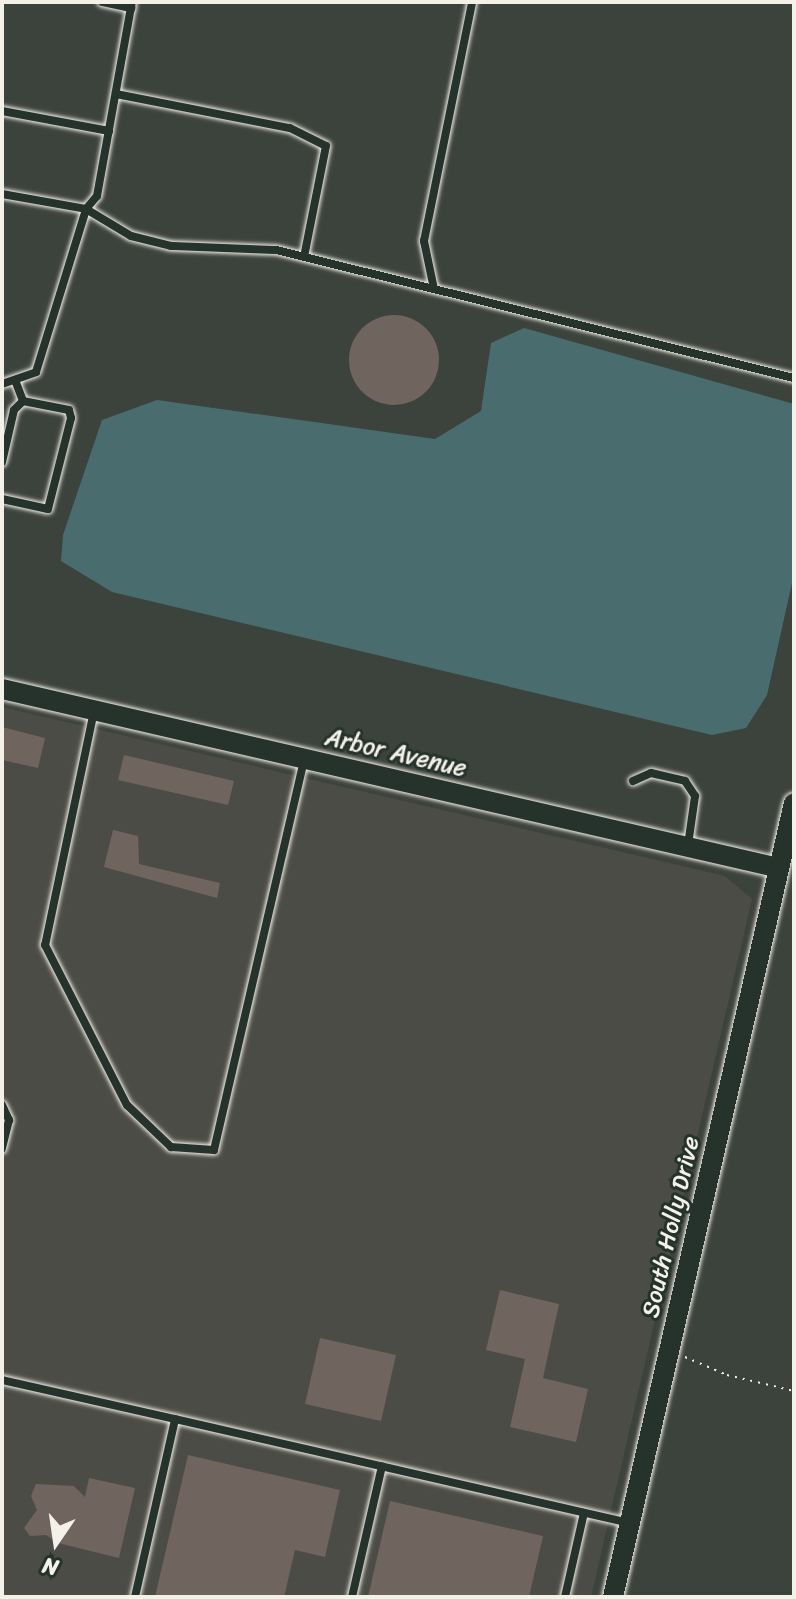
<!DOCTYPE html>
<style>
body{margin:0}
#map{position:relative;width:796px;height:1599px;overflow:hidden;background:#3c423c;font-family:Sriracha,sans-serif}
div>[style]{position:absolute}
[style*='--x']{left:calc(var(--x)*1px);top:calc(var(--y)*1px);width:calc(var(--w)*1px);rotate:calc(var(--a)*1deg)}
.built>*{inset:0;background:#4c4c46}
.water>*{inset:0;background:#496d6e}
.building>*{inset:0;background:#70645e}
.round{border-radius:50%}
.path>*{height:2px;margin-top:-1px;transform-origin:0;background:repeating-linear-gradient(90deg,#f4f1e8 0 2px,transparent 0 8px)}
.roads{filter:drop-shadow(0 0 2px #f4f1e8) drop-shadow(0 0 2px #f4f1e8)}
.service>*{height:8px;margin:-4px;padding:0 4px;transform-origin:4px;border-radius:4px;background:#26332d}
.tertiary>*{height:20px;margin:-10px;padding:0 10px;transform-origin:10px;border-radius:10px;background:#26332d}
span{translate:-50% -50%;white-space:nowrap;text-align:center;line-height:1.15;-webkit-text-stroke:6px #26332d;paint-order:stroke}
.street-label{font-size:24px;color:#f4f1e8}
.frame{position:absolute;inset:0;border:4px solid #f4f1e8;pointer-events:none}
.north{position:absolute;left:16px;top:1503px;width:80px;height:80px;-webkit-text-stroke:6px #26332d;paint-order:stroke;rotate:193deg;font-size:22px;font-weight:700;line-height:32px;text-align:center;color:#f4f1e8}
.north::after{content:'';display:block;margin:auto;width:28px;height:36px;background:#f4f1e8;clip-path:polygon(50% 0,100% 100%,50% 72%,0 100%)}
</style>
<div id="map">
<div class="built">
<i style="clip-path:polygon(2px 707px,725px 876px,752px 899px,591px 1597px,2px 1597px)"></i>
</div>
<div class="water">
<i style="clip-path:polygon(524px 328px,794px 404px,794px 574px,767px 695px,746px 728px,712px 735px,112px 592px,61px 561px,63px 535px,102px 420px,157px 400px,435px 439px,481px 411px,491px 343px)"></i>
</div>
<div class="building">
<i class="round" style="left:349px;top:315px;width:90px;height:90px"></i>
<i style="clip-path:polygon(2px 727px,45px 738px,38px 768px,2px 760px)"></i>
<i style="clip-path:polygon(124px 755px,234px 781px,228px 805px,118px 780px)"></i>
<i style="clip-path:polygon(113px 830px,138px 836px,139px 864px,220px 883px,217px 898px,104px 867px)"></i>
<i style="clip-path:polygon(500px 1290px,559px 1304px,543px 1378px,588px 1389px,576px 1442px,510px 1427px,525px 1359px,486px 1350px)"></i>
<i style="clip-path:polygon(320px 1338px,396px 1355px,381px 1421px,305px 1404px)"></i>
<i style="clip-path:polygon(188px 1455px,340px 1490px,325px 1557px,295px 1550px,284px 1597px,155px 1597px)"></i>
<i style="clip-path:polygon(89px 1478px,135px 1488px,119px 1558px,58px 1543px,46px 1535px,30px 1536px,24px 1528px,37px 1510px,31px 1496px,36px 1484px,74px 1486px,85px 1497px)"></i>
<i style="clip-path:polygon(390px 1501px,543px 1536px,529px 1597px,368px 1597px)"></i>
</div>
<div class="path">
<i style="--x:685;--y:1357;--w:46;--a:23.2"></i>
<i style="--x:727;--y:1375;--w:69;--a:13.4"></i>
</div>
<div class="roads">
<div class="service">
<i style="--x:102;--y:2;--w:30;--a:12"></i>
<i style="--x:116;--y:94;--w:177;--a:11.1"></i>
<i style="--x:290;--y:128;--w:40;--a:26.6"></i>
<i style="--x:326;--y:146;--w:113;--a:101.2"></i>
<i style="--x:2;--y:111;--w:109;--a:10.6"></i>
<i style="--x:2;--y:194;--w:85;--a:10.1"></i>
<i style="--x:86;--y:209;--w:17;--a:-50"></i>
<i style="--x:97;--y:196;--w:197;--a:-79.8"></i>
<i style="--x:434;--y:289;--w:49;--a:-101.8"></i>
<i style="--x:424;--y:241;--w:244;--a:-78.6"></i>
<i style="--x:15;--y:380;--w:22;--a:69"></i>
<i style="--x:2;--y:384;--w:36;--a:-19"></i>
<i style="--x:36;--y:372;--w:170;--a:-72.9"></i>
<i style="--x:86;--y:209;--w:52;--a:31"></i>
<i style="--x:131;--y:236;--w:41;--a:14"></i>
<i style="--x:171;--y:246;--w:105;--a:2.2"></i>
<i style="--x:276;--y:250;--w:534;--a:13.88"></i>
<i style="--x:2;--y:462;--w:53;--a:-77"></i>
<i style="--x:14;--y:410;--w:13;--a:-45"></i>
<i style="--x:2;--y:499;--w:47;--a:12.3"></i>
<i style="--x:48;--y:509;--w:94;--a:-75.8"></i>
<i style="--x:71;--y:418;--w:8;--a:-104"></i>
<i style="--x:69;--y:410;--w:47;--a:-168.9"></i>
<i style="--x:94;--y:711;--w:239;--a:101.8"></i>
<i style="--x:45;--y:945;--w:180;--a:62.9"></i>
<i style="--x:127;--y:1105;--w:61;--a:43.7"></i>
<i style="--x:171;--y:1147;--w:43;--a:4"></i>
<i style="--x:214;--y:1150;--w:399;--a:-77"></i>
<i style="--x:633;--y:781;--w:20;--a:-24"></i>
<i style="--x:651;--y:773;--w:35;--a:13"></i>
<i style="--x:685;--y:781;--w:18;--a:56"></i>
<i style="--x:695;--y:796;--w:49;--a:98.1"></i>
<i style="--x:2;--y:1105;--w:17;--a:65"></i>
<i style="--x:9;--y:1120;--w:30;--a:104"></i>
<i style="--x:2;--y:1380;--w:177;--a:12.7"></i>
<i style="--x:135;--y:1597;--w:182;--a:-77.3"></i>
<i style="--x:175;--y:1419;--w:465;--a:12.9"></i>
<i style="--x:352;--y:1597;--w:134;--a:-77.1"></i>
<i style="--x:565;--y:1597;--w:86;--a:-77.3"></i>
</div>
<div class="tertiary">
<i style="--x:2;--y:689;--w:797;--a:12.97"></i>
<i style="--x:613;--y:1597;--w:814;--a:-77.16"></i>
</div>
</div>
<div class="street-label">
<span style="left:396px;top:753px;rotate:13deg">Arbor Avenue</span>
<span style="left:671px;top:1227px;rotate:-77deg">South Holly Drive</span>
</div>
<div class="frame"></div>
<div class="north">N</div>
</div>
